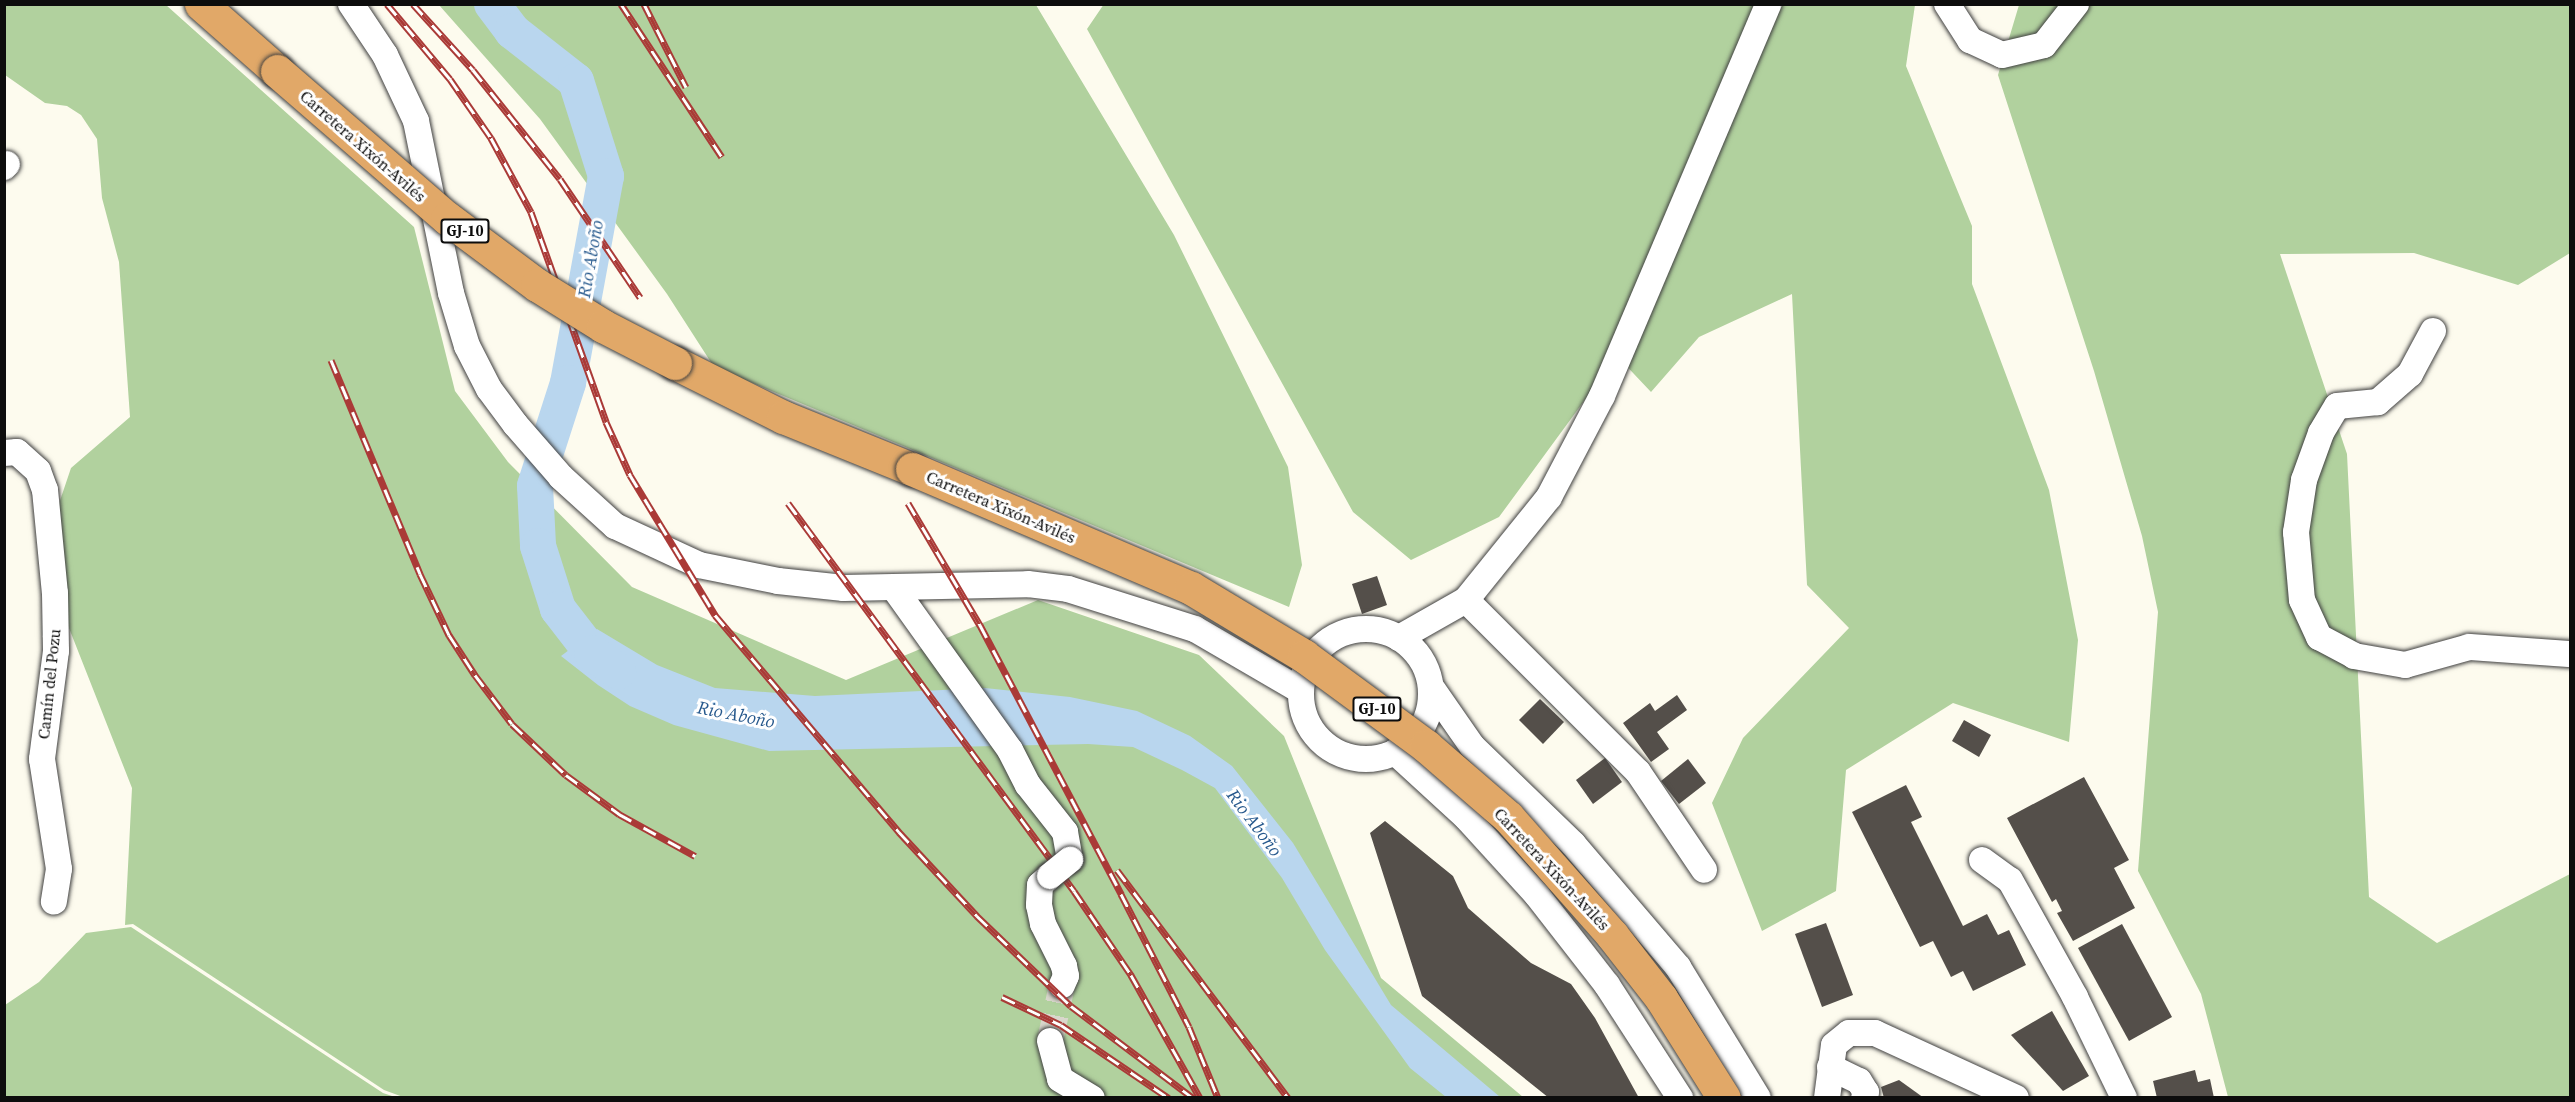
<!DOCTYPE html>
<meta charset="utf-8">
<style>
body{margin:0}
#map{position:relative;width:2575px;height:1102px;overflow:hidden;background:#fdfbee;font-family:"Source Serif 4",serif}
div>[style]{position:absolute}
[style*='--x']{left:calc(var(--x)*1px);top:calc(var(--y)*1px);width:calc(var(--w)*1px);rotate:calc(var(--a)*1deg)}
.forest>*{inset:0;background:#b1d19e}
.water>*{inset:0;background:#b9d6ee}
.river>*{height:36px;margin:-18px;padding:0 18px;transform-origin:18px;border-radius:18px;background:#b9d6ee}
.building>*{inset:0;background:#544f4a}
.minor-tunnel>*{height:26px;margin-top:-13px;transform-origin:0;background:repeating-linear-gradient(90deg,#d9d7cc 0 26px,transparent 0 39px)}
.roads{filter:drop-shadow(0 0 2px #404040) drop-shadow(0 0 2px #404040)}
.minor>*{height:26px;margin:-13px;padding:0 13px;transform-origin:13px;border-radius:13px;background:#fff}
.minor>.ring{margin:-13px;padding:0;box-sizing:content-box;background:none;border:26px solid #fff;border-radius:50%}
.highway>*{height:33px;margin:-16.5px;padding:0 16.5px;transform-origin:16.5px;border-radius:16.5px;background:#e1a868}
.rail>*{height:7px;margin-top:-3.5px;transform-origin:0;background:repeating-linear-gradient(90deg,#fff 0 14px,#aa3a37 0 28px);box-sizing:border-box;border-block:2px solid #aa3a37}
.bridges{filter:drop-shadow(0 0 2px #404040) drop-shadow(0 0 2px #404040)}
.minor-bridge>*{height:26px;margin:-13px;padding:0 13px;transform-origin:13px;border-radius:13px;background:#fff}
.highway-bridge>*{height:33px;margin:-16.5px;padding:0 16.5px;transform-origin:16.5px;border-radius:16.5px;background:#e1a868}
span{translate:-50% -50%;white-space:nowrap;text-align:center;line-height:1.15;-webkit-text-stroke:6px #fff;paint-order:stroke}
.shield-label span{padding:2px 4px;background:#fff;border:2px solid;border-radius:4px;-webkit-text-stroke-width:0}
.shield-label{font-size:15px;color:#0d0d0d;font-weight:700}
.street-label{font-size:16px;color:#0d0d0d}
.water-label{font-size:18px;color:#27598d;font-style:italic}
.frame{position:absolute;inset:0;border:6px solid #0d0d0d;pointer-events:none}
</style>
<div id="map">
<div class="forest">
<i style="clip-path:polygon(1104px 4px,1915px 5px,1906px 66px,1972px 226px,1972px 284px,2049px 490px,2078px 640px,2069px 742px,1953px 703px,1846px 770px,1836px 891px,1762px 931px,1712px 803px,1743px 738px,1849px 628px,1807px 585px,1792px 294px,1699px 337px,1651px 392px,1617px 356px,1499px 517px,1411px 560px,1353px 512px,1087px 29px)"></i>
<i style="clip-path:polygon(4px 5px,166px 5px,414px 227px,455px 391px,508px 462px,632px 587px,846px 680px,1038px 600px,1199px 655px,1284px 736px,1381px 978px,1523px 1097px,403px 1097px,384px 1090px,133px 924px,125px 925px,132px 788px,41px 557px,71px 468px,130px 417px,119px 262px,102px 198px,97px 139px,81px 115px,67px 106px,45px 103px,5px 75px)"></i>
<i style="clip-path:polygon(439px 5px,1036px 5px,1174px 235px,1288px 467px,1302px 565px,1289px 607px,714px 367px,667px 294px,540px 119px)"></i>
<i style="clip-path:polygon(2019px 5px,2570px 5px,2570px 253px,2518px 285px,2414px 253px,2280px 254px,2347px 454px,2369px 897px,2437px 943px,2570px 874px,2570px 1097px,2228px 1097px,2201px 994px,2138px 871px,2158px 612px,2142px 536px,2094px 371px,1998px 75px)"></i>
<i style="clip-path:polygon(131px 927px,383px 1093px,395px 1097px,5px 1097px,5px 1005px,39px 982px,86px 933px)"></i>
</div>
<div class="water">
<i style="clip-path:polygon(597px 629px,657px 665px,715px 688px,815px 696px,985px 688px,1070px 697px,1137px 711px,1190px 736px,1232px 766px,1293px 843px,1391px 1005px,1500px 1097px,1446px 1097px,1410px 1068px,1325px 950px,1282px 878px,1215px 788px,1182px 770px,1133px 747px,1088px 744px,769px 751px,674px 725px,630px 706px,598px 685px,561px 656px)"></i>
</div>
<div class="river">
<i style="--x:492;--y:4;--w:34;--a:53"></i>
<i style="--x:512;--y:31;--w:81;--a:38"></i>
<i style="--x:576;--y:81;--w:100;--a:72.5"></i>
<i style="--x:606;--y:176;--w:210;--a:100.4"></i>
<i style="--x:568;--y:383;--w:108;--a:107.8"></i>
<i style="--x:535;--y:486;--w:60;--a:87.1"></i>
<i style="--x:538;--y:546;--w:66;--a:72.4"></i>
<i style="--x:558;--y:609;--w:56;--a:52.3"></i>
<i style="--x:592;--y:653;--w:32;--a:35"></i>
</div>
<div class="building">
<i style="clip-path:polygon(1377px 576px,1387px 605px,1362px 614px,1352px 584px)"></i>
<i style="clip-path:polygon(1677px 695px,1687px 710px,1657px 732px,1669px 749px,1651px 762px,1623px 723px,1650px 703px,1655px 711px)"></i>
<i style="clip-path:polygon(1540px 699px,1564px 722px,1543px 744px,1519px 720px)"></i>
<i style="clip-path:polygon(1964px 720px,1991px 735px,1979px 757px,1952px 741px)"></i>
<i style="clip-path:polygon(1605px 758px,1622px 782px,1593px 804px,1576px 780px)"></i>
<i style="clip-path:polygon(1688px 759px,1706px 783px,1679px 804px,1661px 781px)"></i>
<i style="clip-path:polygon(2084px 777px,2129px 860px,2114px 868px,2135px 908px,2073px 941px,2057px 913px,2062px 911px,2056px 899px,2052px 902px,2007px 818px)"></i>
<i style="clip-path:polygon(1906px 785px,1922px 817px,1911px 822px,1963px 926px,1987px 914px,1998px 935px,2009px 930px,2026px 965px,1973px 991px,1963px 971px,1951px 977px,1933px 941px,1920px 947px,1852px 812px)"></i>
<i style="clip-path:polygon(1385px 821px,1453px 876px,1468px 908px,1531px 963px,1571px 984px,1595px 1018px,1639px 1098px,1549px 1098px,1422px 996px,1370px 833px)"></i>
<i style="clip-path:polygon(1826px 923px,1853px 995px,1822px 1007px,1795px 934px)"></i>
<i style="clip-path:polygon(2122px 924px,2172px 1017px,2129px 1041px,2078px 948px)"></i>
<i style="clip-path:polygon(2052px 1011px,2089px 1076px,2063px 1091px,2011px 1035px)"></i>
<i style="clip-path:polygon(2195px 1070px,2198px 1082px,2210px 1079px,2214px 1098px,2157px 1098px,2153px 1081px)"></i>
<i style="clip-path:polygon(1899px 1080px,1924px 1098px,1884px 1098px,1881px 1087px)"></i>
</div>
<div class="minor-tunnel">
<i style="--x:1050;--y:1041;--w:57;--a:-77.9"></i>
</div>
<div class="roads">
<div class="minor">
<i style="--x:351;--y:4;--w:61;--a:56.3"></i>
<i style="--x:385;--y:55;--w:73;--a:64.8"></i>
<i style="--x:416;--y:121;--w:176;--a:78.5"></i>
<i style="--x:451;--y:293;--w:55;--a:73.2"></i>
<i style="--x:467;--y:346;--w:48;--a:62.9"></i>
<i style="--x:489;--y:389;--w:44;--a:53.4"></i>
<i style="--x:515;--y:424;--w:70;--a:49"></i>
<i style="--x:561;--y:477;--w:73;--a:42.2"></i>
<i style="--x:615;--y:526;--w:93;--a:24.9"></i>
<i style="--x:699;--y:565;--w:81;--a:11.4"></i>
<i style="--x:778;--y:581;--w:66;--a:6.1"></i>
<i style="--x:844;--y:588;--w:184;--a:-1.2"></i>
<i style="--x:1028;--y:584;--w:40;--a:7.1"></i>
<i style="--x:1068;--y:589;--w:133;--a:17.5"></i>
<i style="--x:1195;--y:629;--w:121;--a:30.2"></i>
<i style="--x:1947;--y:4;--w:43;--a:57.4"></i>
<i style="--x:1970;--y:40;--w:35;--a:25"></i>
<i style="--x:2002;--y:55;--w:43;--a:-13.4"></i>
<i style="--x:2044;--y:45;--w:52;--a:-52"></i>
<i style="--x:4;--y:167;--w:4;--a:-45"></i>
<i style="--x:2433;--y:331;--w:49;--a:118.1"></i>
<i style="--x:2410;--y:374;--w:43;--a:138.8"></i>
<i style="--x:2378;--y:402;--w:41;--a:174.4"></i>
<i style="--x:2337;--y:406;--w:31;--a:121"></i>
<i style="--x:2321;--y:433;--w:50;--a:109.9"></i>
<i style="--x:2304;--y:480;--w:53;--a:98.7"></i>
<i style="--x:2296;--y:532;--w:68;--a:85"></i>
<i style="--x:2302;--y:600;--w:41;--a:65.3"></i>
<i style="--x:2319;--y:637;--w:40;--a:28"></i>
<i style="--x:2354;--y:656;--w:52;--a:10"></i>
<i style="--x:2405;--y:665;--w:66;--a:-15.7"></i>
<i style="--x:2469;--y:647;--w:101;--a:4"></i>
<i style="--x:4;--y:453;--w:13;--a:-4"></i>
<i style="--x:17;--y:452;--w:28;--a:42"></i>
<i style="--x:38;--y:471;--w:20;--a:70"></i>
<i style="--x:45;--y:490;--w:103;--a:84.5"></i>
<i style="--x:55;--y:593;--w:58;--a:89"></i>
<i style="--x:56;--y:651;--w:109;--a:97.4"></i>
<i style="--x:42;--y:759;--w:111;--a:81.2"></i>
<i style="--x:59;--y:869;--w:33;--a:99"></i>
<i style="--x:894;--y:588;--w:199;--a:54.4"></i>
<i style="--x:1010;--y:750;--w:39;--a:63"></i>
<i style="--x:1028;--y:785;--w:60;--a:51.8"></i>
<i style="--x:1065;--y:832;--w:28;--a:80"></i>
<i style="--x:1466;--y:600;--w:243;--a:45"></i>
<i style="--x:1638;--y:772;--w:118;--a:56"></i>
<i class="ring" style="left:1301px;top:629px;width:104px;height:104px"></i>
<i style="--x:1399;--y:638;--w:77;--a:-29.6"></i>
<i style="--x:1466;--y:600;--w:132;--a:-51.1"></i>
<i style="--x:1549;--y:497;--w:114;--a:-62.3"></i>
<i style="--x:1602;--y:396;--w:426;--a:-67"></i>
<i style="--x:1431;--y:687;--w:72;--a:55.2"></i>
<i style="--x:1472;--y:746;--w:141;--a:44.1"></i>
<i style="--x:1573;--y:844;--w:162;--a:49.5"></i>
<i style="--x:1678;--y:967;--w:153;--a:58.6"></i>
<i style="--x:1395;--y:752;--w:98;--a:42.5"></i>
<i style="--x:1467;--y:818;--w:104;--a:47.7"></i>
<i style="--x:1537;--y:895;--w:114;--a:52.1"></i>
<i style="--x:1607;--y:985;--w:135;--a:57.1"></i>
<i style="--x:1982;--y:860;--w:34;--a:36"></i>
<i style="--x:2010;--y:880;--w:134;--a:60.9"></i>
<i style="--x:2075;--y:997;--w:112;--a:64.1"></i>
<i style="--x:1050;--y:876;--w:13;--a:138"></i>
<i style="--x:1040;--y:885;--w:20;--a:93"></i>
<i style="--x:1039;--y:905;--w:19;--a:78"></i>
<i style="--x:1043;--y:924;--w:47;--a:63.4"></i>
<i style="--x:1064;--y:966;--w:10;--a:79"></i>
<i style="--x:1066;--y:976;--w:10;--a:114"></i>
<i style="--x:1050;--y:1041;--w:39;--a:75"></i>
<i style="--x:1060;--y:1079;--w:37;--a:31"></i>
<i style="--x:1830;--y:1067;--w:32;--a:26"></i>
<i style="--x:1859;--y:1081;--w:13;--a:58"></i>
<i style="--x:1866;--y:1092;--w:6;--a:108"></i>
<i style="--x:1827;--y:1098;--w:53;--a:-82.5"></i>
<i style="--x:1834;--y:1045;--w:19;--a:-39"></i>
<i style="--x:1849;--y:1033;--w:26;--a:0"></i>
<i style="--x:1875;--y:1033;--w:155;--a:24.7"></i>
</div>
<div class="highway">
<i style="--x:201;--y:4;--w:101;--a:41.4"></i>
<i style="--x:675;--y:363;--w:121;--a:26.6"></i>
<i style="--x:783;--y:417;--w:139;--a:22"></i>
</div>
</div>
<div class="rail">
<i style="--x:387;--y:4;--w:98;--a:50"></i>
<i style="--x:450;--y:79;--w:72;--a:55.2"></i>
<i style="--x:491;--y:138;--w:84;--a:61.6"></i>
<i style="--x:531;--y:212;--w:223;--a:70.3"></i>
<i style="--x:606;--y:422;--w:58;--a:65.6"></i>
<i style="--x:630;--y:475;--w:164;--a:58.7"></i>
<i style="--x:715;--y:615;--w:285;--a:49.7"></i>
<i style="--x:899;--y:832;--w:115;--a:47.1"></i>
<i style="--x:977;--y:916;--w:130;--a:43.8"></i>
<i style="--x:1071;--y:1006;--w:153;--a:37"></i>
<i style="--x:413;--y:4;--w:89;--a:47.7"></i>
<i style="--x:473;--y:70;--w:139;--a:51.4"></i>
<i style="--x:560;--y:179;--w:143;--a:55.9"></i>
<i style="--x:621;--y:4;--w:183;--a:56.6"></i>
<i style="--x:644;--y:4;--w:93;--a:63.2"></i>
<i style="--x:331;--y:360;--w:232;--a:67.4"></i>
<i style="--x:420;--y:574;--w:68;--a:64.6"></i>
<i style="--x:449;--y:635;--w:48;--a:57"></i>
<i style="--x:475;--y:675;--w:61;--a:52.9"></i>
<i style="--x:512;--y:724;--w:74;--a:43.4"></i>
<i style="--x:566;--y:775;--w:66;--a:36.3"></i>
<i style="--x:619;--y:814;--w:87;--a:28.9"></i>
<i style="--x:788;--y:503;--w:482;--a:53.6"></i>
<i style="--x:1074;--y:891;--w:102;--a:55.8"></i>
<i style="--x:1131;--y:975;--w:141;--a:60.7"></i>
<i style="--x:908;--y:503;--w:142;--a:59.5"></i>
<i style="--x:980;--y:625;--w:304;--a:62.3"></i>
<i style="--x:1121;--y:894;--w:149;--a:62.9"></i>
<i style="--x:1189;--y:1027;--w:77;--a:67.8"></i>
<i style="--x:1117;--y:870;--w:285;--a:53.1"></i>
<i style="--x:1002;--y:997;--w:65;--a:25.4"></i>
<i style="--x:1061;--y:1025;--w:130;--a:34.1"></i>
</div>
<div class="bridges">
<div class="minor-bridge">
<i style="--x:1050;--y:876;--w:26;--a:-39"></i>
</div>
<div class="highway-bridge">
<i style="--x:277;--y:71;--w:225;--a:40.9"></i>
<i style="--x:447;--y:218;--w:112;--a:36.7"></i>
<i style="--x:537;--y:285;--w:78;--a:31.8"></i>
<i style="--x:603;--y:326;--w:81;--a:27.2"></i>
<i style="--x:912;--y:469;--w:303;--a:23.1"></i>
<i style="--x:1191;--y:588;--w:132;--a:31"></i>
<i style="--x:1304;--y:656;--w:152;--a:36.4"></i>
<i style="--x:1426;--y:746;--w:108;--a:40.9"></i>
<i style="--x:1508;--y:817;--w:157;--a:48.6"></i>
<i style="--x:1612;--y:935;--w:80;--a:52.1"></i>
<i style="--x:1661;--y:998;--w:118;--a:57.8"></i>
</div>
</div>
<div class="shield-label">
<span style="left:465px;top:231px">GJ-10</span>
<span style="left:1377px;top:709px">GJ-10</span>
</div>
<div class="street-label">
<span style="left:363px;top:146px;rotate:41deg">Carretera Xixón-Avilés</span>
<span style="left:1001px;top:507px;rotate:23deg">Carretera Xixón-Avilés</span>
<span style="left:49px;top:684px;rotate:-84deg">Camín del Pozu</span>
<span style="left:1552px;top:869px;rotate:47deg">Carretera Xixón-Avilés</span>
</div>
<div class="water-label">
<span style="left:591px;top:259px;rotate:-80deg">Rio Aboño</span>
<span style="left:736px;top:715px;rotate:11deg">Rio Aboño</span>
<span style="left:1254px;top:823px;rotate:53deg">Rio Aboño</span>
</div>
<div class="frame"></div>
</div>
